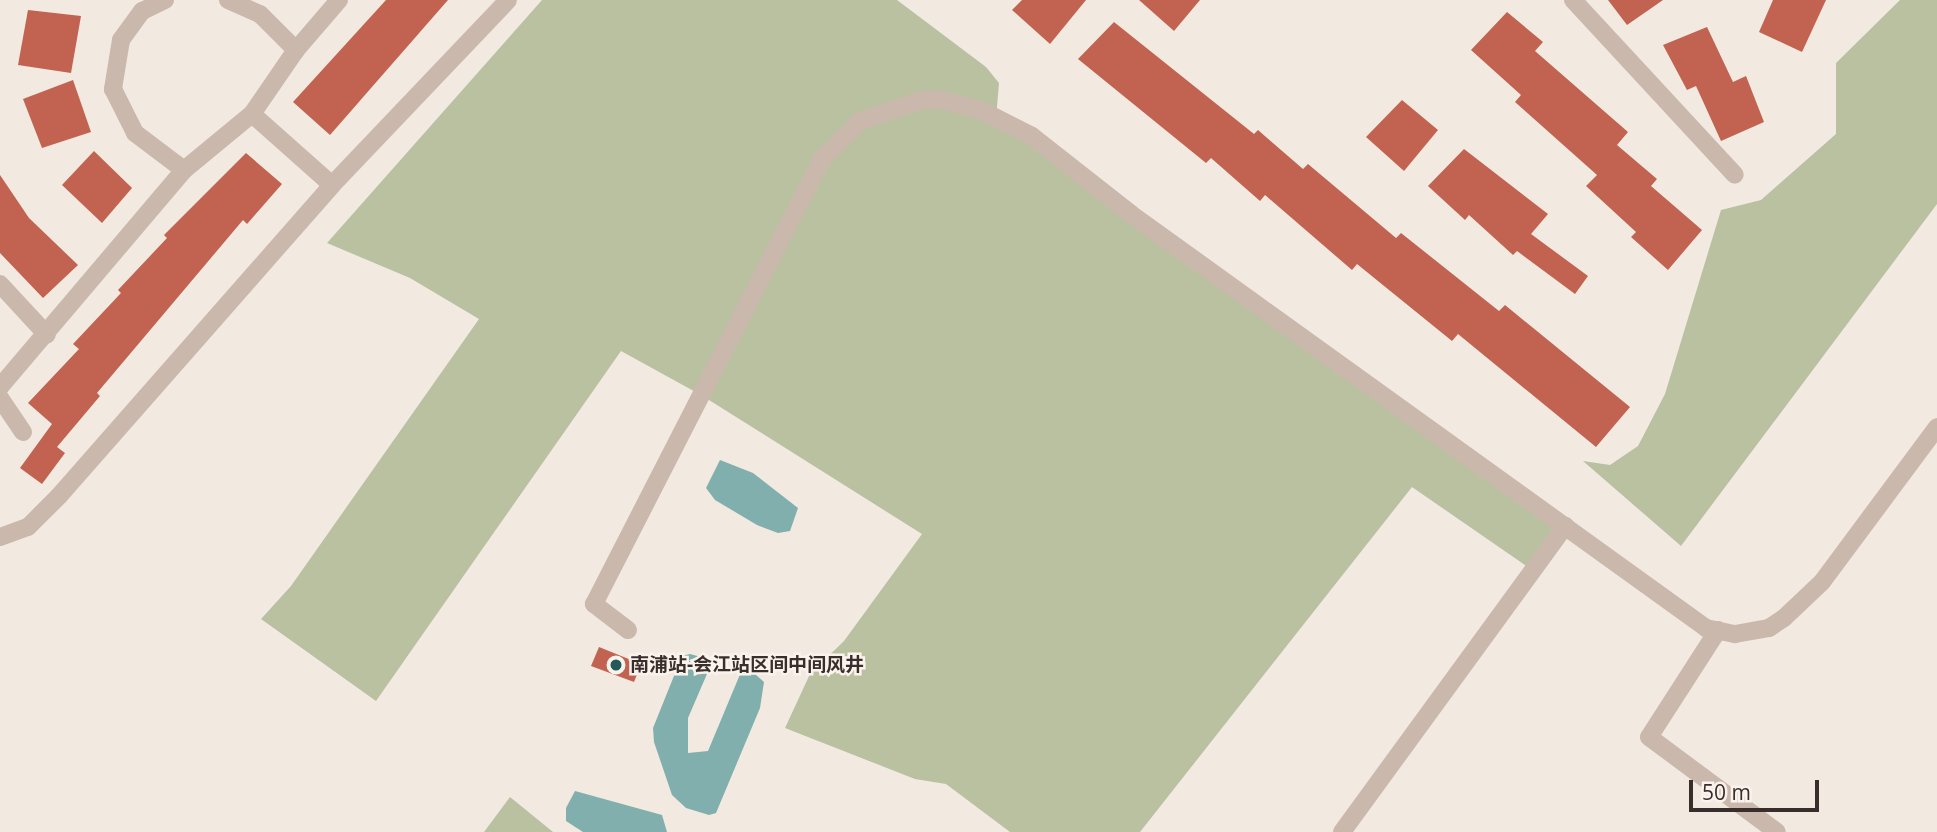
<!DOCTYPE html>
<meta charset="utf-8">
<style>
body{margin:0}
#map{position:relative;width:1937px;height:832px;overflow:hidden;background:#f2e9e1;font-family:"Open Sans","Noto Sans SC",sans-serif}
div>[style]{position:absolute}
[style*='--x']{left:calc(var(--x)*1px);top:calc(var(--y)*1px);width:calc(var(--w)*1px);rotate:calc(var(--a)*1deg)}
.green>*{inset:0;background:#b9c1a1}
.water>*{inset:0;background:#81afad}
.building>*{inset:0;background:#c16350}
.minor>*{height:18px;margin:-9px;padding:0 9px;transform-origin:9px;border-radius:9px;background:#cbb8ad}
.dots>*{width:19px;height:19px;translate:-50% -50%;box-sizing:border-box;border:4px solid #faf3ed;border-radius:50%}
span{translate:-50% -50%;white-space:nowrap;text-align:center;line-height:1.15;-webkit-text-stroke:5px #faf3ed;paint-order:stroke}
.poi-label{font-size:19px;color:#392e2b;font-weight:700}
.left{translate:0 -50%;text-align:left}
.scale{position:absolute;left:1689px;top:780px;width:130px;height:32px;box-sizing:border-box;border:4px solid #392e2b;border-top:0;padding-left:9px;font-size:21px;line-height:24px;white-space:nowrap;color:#392e2b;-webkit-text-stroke:5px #faf3ed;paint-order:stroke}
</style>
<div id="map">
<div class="green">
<i style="clip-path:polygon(542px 0,897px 0,986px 67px,999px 83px,996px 118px,1565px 526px,1532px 570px,1412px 487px,1140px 832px,1010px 832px,946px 784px,915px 779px,785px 728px,810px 674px,844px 641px,922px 534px,701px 395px,621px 351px,376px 701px,261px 619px,291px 586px,479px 319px,410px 278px,327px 243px)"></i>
<i style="clip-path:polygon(1900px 0,1937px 0,1937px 204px,1681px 546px,1583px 461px,1610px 465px,1638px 446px,1665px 394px,1721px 210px,1761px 200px,1836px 134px,1836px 63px)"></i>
<i style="clip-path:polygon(510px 797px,553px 832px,484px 832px)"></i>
</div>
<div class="water">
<i style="clip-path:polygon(720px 460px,753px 473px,798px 508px,790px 531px,778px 533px,757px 525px,715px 500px,706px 488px)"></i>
<i style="clip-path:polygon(690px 654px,708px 659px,710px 667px,688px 718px,688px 753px,708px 751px,741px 672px,755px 674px,764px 682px,760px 708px,716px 813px,709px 815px,686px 808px,672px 795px,654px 742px,653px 728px,682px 656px)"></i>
<i style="clip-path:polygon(575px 791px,662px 815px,667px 832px,583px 832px,566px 821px,566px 808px)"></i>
</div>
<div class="building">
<i style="clip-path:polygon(386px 0,448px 0,330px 135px,293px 102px)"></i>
<i style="clip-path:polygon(1022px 0,1086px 0,1050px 44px,1012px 10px)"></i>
<i style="clip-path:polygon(1139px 0,1200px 0,1174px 31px)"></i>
<i style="clip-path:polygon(1608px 0,1663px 0,1627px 25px)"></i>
<i style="clip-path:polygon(1773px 0,1826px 0,1802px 52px,1759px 32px)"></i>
<i style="clip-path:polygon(28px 10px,81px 16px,71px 73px,18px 65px)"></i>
<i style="clip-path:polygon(1507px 12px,1543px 42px,1535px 51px,1628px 132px,1617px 145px,1657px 179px,1651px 186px,1702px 230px,1668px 270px,1631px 237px,1636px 232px,1586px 186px,1597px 175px,1515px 102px,1521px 95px,1471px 50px)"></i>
<i style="clip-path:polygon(1114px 22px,1254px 134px,1258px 130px,1303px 169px,1308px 164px,1396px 238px,1401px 233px,1499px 311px,1505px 305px,1630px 407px,1596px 447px,1458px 334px,1452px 341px,1357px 264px,1352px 270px,1265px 195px,1260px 201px,1211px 158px,1206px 163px,1078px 59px)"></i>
<i style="clip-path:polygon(1707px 27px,1733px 82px,1746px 76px,1764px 122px,1721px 141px,1696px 86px,1687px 90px,1663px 45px)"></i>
<i style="clip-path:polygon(73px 80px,91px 132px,42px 148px,23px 99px)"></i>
<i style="clip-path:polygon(1402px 100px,1438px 130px,1404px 171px,1366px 137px)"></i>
<i style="clip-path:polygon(1464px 149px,1548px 214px,1531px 234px,1588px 276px,1575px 294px,1517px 251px,1513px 255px,1469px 215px,1465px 220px,1428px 186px)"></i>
<i style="clip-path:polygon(94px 151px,132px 188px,102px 223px,62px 185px)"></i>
<i style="clip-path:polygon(246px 153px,282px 184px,247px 224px,243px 220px,97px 393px,100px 396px,57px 447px,65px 453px,42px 484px,20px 468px,52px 424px,28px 403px,79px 349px,73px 344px,121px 293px,118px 290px,167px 238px,164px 235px)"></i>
<i style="clip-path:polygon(0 175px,29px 218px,78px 265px,43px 298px,0 253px)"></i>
<i style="clip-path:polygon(599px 647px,641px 664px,634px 682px,591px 666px)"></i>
</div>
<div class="minor">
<i style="--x:165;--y:0;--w:25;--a:154"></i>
<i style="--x:142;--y:11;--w:36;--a:126"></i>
<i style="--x:121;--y:40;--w:50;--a:99.3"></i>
<i style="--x:113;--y:89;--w:49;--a:63.4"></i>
<i style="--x:135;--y:133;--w:61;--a:37.1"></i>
<i style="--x:228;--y:0;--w:35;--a:24"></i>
<i style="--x:260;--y:14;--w:51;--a:45"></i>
<i style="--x:1573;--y:0;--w:238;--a:47.2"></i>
<i style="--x:252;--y:114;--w:107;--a:41.6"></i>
<i style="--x:0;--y:284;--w:69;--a:47.3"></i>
<i style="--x:0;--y:387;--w:285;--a:-49.7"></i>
<i style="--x:184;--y:170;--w:88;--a:-39.5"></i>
<i style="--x:252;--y:114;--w:78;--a:-55.5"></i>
<i style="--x:296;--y:50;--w:66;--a:-49.3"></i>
<i style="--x:0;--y:398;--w:41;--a:55.9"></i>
<i style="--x:0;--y:537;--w:30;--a:-20"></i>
<i style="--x:28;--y:527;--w:44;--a:-45"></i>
<i style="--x:59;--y:496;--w:414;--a:-48.7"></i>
<i style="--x:332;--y:185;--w:255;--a:-46.4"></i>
<i style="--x:628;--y:630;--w:43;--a:-142.6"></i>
<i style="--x:594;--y:604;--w:500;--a:-62.87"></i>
<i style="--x:822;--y:159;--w:54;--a:-45"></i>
<i style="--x:860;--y:121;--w:65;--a:-18.7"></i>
<i style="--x:922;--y:100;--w:20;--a:0"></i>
<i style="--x:942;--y:100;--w:40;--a:14.4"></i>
<i style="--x:981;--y:110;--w:57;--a:27"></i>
<i style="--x:1032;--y:136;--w:126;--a:38.2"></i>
<i style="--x:1131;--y:214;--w:709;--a:35.75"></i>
<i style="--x:1706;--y:628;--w:30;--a:12"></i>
<i style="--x:1735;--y:634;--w:35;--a:-10"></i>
<i style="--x:1769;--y:628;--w:18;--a:-34"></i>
<i style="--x:1784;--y:618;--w:52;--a:-43.5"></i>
<i style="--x:1822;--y:582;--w:193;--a:-53.4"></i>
<i style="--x:1718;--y:630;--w:127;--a:122.8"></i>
<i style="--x:1649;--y:737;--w:159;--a:36.6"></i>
<i style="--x:1342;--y:832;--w:379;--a:-53.9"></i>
</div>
<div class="dots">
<i style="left:616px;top:665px;background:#225959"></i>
</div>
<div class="poi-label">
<span class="left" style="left:630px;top:665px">南浦站-会江站区间中间风井</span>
</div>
<div class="scale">50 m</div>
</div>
